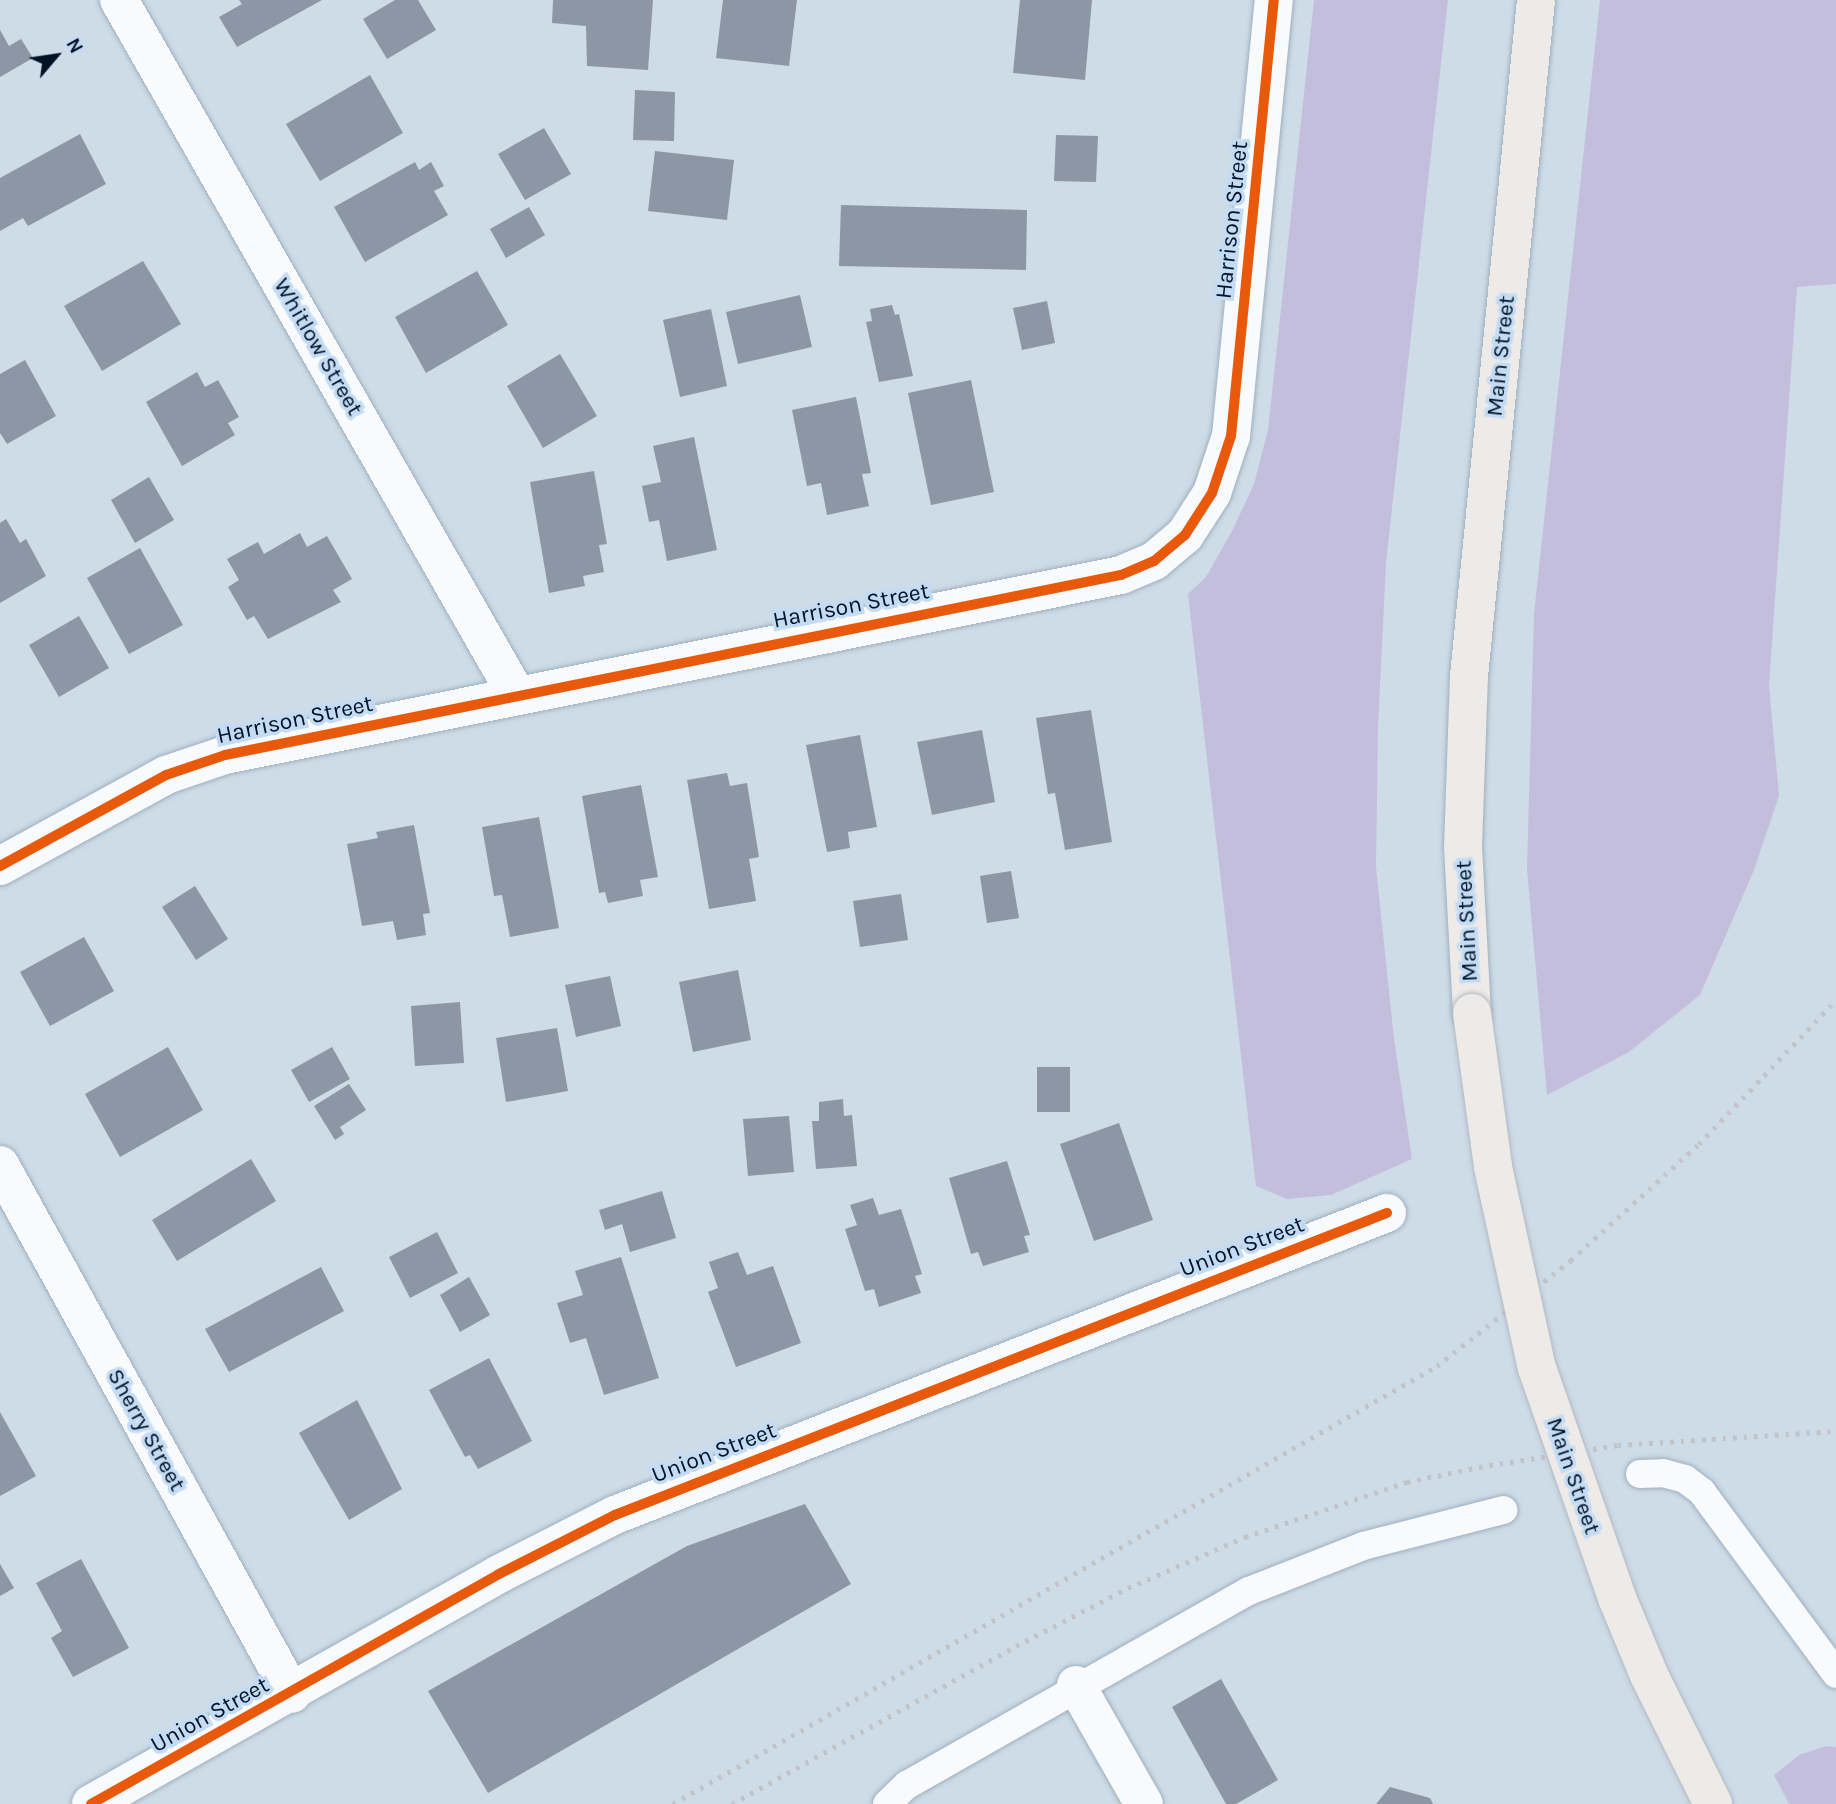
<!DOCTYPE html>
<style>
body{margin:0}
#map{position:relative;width:1836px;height:1804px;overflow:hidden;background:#cedce8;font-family:Karla,sans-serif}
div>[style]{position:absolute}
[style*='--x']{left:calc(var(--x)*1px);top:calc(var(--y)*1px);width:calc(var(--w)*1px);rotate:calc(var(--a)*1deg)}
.green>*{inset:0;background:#c4bedd}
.building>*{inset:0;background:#8c96a5}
.roads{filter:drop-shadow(0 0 2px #9dafbf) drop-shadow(0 0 2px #9dafbf)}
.lane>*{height:28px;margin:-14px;padding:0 14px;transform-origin:14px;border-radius:14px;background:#f8fafc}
.street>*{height:38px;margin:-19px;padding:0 19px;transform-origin:19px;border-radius:19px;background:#f8fafc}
.secondary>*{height:38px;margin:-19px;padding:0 19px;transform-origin:19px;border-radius:19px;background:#f8fafc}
.primary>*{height:38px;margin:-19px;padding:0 19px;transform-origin:19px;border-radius:19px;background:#edeae7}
.rail>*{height:5px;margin-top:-2.5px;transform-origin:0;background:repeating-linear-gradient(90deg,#c0c3c8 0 3.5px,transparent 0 10.5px)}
.bridges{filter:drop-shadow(0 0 2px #b1bac3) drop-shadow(0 0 2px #b1bac3)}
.primary-bridge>*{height:38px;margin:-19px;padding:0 19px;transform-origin:19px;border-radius:19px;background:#edeae7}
.cycleway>*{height:10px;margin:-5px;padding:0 5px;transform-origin:5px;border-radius:5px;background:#e8590c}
span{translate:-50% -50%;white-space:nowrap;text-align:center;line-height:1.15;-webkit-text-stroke:7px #c4dcf3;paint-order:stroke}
.street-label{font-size:23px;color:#001226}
.north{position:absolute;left:21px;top:21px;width:70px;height:70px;-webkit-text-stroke:5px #c4dcf3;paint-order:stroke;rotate:61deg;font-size:19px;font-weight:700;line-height:28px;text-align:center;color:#001226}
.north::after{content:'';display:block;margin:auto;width:24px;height:32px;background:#001226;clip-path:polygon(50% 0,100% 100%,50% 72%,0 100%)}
</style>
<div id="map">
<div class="green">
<i style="clip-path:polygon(1314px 0,1448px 0,1386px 563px,1378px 727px,1376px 867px,1394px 1039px,1412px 1159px,1331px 1195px,1287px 1199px,1256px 1186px,1188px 594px,1206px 577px,1233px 529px,1254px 484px,1268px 430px)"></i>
<i style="clip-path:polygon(1600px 0,1836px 0,1836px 284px,1797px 287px,1769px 685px,1779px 796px,1754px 870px,1700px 995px,1629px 1052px,1547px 1095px,1527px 869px,1534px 614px)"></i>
<i style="clip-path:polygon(1826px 1746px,1836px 1747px,1836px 1804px,1789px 1804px,1774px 1775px,1799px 1755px)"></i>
</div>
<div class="building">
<i style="clip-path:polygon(239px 0,322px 0,237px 47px,219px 17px,242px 4px)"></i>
<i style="clip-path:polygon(395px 0,418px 0,436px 30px,387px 59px,363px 19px)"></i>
<i style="clip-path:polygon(553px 0,653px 0,648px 70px,587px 66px,586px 26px,552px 23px)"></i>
<i style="clip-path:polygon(723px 0,797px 0,789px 66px,716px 58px)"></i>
<i style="clip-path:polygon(1020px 0,1092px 0,1085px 80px,1013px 73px)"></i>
<i style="clip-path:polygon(0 30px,9px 46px,21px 39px,33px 58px,0 77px)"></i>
<i style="clip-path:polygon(370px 75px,403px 133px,320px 181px,286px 124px)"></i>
<i style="clip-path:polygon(635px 90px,675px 92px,674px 141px,633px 140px)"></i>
<i style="clip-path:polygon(544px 128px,571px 174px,525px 200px,498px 154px)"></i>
<i style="clip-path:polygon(80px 134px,106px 184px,28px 226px,23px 218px,0 231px,0 178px)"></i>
<i style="clip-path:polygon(1056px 135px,1098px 136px,1096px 182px,1054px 181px)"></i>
<i style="clip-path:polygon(655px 151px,734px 160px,727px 220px,648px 211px)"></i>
<i style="clip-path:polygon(415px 162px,419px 170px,431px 162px,444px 186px,434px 191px,448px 215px,365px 262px,334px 207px)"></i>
<i style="clip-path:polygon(841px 205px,1027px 210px,1026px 270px,839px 266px)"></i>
<i style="clip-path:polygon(529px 207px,545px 235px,506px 258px,490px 229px)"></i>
<i style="clip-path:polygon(143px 261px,181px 324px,102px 371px,64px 306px)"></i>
<i style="clip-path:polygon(477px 271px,508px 325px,426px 373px,395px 317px)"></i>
<i style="clip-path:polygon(800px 295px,812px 347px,738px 364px,726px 312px)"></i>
<i style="clip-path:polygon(1047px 301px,1055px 343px,1022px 350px,1013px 308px)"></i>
<i style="clip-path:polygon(892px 305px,895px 315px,899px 314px,913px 376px,879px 382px,866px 322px,872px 321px,870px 309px)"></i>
<i style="clip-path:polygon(711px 309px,727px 386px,680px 397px,663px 320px)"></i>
<i style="clip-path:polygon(560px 354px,597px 416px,543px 448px,507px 386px)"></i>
<i style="clip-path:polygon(25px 360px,56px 416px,7px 444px,0 433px,0 374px)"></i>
<i style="clip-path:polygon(197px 372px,205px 387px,218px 380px,239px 417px,228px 423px,235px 435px,182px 466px,146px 402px)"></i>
<i style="clip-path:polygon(971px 380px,994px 492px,931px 505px,908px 393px)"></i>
<i style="clip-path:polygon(856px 397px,871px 473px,862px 474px,869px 506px,827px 515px,821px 483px,807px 486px,792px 410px)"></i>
<i style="clip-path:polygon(694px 437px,717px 550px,667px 561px,659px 520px,649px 522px,642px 486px,661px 482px,653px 446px)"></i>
<i style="clip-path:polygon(594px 471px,607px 544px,599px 545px,604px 572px,583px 576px,585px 586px,549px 593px,530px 482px)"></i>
<i style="clip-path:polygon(149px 477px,174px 520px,135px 543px,111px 500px)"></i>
<i style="clip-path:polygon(6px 519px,20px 543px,26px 539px,46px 576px,0 603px,0 523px)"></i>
<i style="clip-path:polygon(300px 533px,307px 547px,327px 536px,352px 579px,333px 590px,341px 602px,268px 639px,254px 616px,247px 620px,228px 587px,239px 580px,227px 559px,258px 542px,264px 554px)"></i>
<i style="clip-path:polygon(140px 548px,183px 625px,129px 654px,87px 578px)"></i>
<i style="clip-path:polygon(79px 616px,109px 668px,59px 697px,29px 645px)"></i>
<i style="clip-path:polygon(1091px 710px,1112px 842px,1065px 850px,1055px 793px,1048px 794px,1036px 718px)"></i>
<i style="clip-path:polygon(982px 730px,995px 802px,932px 815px,917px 742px)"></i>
<i style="clip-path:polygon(860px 735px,877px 827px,848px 832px,850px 848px,827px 852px,806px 745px)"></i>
<i style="clip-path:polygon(727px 773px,730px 786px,747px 783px,759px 857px,749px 859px,756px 901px,709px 909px,687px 780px)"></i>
<i style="clip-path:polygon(641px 785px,658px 877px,640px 880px,643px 896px,608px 903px,605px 892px,599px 893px,582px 796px)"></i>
<i style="clip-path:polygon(539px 817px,559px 928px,510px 937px,502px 895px,494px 896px,482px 827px)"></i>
<i style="clip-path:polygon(414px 825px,430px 913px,423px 914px,426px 935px,397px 940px,393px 921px,362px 926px,347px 844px,378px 838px,376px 832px)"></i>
<i style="clip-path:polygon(1011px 871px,1019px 918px,987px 923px,980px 876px)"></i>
<i style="clip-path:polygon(195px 886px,228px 939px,196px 960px,162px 907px)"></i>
<i style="clip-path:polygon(901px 894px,908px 940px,860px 947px,853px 901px)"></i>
<i style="clip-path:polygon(84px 937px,114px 991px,50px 1026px,20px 972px)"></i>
<i style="clip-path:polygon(738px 970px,751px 1040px,693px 1052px,679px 982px)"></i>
<i style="clip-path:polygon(610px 976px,621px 1026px,576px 1037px,565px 985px)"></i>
<i style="clip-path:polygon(460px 1002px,464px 1063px,415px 1066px,411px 1006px)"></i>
<i style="clip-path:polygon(557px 1028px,568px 1091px,506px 1102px,496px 1038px)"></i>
<i style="clip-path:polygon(168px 1047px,203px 1110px,120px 1157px,85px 1094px)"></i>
<i style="clip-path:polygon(332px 1047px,350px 1079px,309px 1102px,291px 1070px)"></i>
<i style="clip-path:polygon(1037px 1067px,1070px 1067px,1070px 1112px,1037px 1112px)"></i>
<i style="clip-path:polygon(349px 1084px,366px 1110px,340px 1127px,344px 1134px,335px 1140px,314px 1106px)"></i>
<i style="clip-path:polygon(843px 1099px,844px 1116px,852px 1115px,857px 1166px,816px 1169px,812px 1121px,819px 1121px,819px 1102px)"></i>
<i style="clip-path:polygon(789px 1116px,794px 1172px,748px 1176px,743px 1119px)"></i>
<i style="clip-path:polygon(1119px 1123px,1153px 1220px,1094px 1241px,1060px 1144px)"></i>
<i style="clip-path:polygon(251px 1159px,276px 1201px,177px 1261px,152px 1220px)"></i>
<i style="clip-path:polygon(1007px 1161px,1030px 1235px,1024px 1236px,1029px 1252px,983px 1266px,978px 1252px,971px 1254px,949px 1178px)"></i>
<i style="clip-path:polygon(662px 1191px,676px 1238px,630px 1252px,622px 1224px,605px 1230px,599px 1210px)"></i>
<i style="clip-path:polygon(873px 1198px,879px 1215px,901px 1209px,922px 1274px,915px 1276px,921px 1293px,879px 1307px,874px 1289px,865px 1291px,845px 1229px,857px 1225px,850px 1205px)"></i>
<i style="clip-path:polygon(437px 1232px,458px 1273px,410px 1298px,389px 1257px)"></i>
<i style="clip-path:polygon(738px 1252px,747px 1275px,773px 1266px,801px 1343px,736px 1367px,708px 1292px,718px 1288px,709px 1262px)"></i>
<i style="clip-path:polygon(621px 1257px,659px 1378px,604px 1395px,586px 1338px,570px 1343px,557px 1303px,583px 1295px,575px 1271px)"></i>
<i style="clip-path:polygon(321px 1267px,344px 1311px,229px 1372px,205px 1329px)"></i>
<i style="clip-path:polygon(469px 1277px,490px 1315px,460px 1332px,440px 1295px)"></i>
<i style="clip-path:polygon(489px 1358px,532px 1441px,478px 1469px,470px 1455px,465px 1457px,429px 1390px)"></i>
<i style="clip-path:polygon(357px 1400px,402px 1489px,349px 1520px,299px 1433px)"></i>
<i style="clip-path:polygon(0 1412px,36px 1476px,0 1496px)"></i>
<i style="clip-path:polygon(805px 1504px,851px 1584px,488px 1793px,428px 1691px,687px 1546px)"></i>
<i style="clip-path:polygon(81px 1559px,129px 1648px,73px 1677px,51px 1638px,62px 1631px,36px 1583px)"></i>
<i style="clip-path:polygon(0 1564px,14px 1588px,0 1596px)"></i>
<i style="clip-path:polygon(1221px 1679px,1278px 1780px,1236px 1804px,1226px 1804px,1172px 1707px)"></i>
<i style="clip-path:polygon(1390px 1787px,1430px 1798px,1433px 1804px,1376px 1804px)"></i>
</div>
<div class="roads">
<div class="lane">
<i style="--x:1640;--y:1474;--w:23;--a:-2"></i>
<i style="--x:1663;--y:1473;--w:23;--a:15"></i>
<i style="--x:1685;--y:1479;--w:21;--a:37"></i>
<i style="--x:1702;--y:1492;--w:226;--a:53.6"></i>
<i style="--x:887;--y:1804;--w:28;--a:-44"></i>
<i style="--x:907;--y:1785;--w:393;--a:-29.6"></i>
<i style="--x:1249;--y:1591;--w:123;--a:-21.5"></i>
<i style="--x:1363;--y:1546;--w:145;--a:-14.4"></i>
</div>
<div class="street">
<i style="--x:119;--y:0;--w:800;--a:60.23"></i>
<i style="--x:0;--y:1165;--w:604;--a:61.1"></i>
<i style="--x:1076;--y:1685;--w:137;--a:60.3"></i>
<i style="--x:91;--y:1804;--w:468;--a:-29.4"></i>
<i style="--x:499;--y:1574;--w:130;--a:-27"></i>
<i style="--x:615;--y:1515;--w:829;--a:-21.37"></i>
</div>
<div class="secondary">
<i style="--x:0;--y:866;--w:189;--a:-28.7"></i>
<i style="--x:166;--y:775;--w:62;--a:-18.7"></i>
<i style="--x:225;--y:755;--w:914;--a:-11.36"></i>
<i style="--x:1121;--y:575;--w:36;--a:-23"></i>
<i style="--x:1154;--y:561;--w:40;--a:-40"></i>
<i style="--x:1185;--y:535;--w:50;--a:-57.3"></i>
<i style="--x:1212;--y:493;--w:60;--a:-71.6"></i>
<i style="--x:1231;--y:436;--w:438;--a:-84.4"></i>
</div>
<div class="primary">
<i style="--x:1472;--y:1013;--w:166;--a:-93.1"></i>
<i style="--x:1463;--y:847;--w:171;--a:-88"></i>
<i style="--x:1469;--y:676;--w:679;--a:-84.34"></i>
</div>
</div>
<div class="rail">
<i style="--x:673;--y:1804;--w:881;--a:-29.83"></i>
<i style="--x:1437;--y:1366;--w:171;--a:-38.3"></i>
<i style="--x:1571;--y:1260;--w:173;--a:-42.2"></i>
<i style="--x:1699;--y:1144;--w:199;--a:-46.4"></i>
<i style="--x:732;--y:1804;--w:325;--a:-29.1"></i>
<i style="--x:1016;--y:1646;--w:126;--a:-27.4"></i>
<i style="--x:1128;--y:1588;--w:128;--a:-23.6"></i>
<i style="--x:1245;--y:1537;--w:171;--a:-18.8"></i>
<i style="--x:1407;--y:1482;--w:74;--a:-11.8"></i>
<i style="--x:1479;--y:1467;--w:141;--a:-9"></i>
<i style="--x:1618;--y:1445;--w:218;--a:-3.7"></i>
</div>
<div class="bridges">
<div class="primary-bridge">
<i style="--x:1472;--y:1013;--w:155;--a:82.2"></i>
<i style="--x:1493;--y:1167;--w:206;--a:77.7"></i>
<i style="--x:1537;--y:1368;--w:244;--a:70.8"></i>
<i style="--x:1617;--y:1598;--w:83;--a:67.4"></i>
<i style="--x:1649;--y:1675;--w:144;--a:63.6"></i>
</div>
</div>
<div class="cycleway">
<i style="--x:0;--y:866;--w:189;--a:-28.7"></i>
<i style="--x:166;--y:775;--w:62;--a:-18.7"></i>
<i style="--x:225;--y:755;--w:914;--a:-11.36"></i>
<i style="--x:1121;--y:575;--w:36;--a:-23"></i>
<i style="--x:1154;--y:561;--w:40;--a:-40"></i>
<i style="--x:1185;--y:535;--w:50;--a:-57.3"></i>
<i style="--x:1212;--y:493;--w:60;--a:-71.6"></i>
<i style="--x:1231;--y:436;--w:438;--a:-84.4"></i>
<i style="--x:91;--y:1804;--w:468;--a:-29.4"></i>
<i style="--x:499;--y:1574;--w:130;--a:-27"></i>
<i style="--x:615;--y:1515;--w:829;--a:-21.37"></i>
</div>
<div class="street-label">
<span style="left:1232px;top:220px;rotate:-84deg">Harrison Street</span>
<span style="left:318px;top:347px;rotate:60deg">Whitlow Street</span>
<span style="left:1501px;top:356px;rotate:-84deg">Main Street</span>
<span style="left:851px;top:606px;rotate:-11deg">Harrison Street</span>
<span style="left:295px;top:720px;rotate:-12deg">Harrison Street</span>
<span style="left:1467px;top:921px;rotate:-93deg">Main Street</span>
<span style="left:1242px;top:1247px;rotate:-21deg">Union Street</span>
<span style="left:146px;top:1430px;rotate:61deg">Sherry Street</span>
<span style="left:714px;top:1453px;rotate:-21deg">Union Street</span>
<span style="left:1573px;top:1476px;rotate:71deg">Main Street</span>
<span style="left:210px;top:1715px;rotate:-29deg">Union Street</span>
</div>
<div class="north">N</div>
</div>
